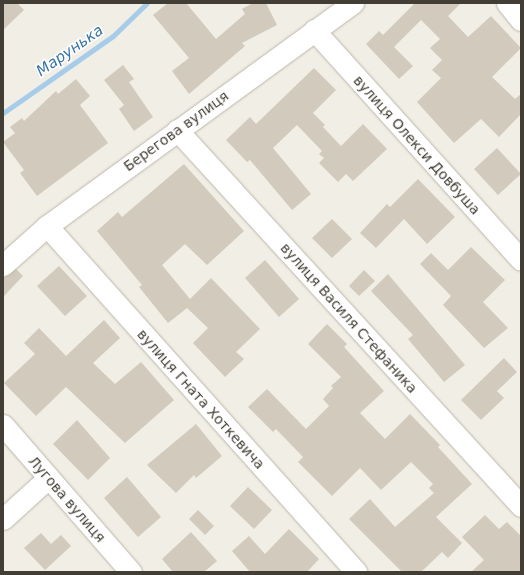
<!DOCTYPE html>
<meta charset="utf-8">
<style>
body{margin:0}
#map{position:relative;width:524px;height:575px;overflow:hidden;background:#f1eee5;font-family:"DejaVu Sans",sans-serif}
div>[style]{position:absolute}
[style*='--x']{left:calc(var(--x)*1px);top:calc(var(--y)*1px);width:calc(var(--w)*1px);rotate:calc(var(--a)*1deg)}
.stream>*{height:5px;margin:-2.5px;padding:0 2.5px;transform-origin:2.5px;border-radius:2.5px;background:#a6ccea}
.building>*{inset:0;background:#d2cabc}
.roads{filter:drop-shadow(0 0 1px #bcb6a9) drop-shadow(0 0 1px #bcb6a9)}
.minor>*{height:21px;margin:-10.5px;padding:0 10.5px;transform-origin:10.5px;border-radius:10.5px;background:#fff}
span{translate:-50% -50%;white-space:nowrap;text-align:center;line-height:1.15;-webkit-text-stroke:3px #fff;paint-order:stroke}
.street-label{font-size:14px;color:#433e35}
.water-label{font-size:15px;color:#3874a6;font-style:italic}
.frame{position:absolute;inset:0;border:4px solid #433e35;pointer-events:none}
</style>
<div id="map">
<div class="stream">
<i style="--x:3;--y:113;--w:134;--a:-35"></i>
<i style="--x:113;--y:36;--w:47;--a:-44.1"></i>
</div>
<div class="building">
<i style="clip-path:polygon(3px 3px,17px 3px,24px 10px,3px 30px)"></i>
<i style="clip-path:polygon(168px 3px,186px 3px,216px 39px,245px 14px,242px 9px,253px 3px,266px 3px,277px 25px,242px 43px,245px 46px,189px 94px,172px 71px,189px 58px,153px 15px)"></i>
<i style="clip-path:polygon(415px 3px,461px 3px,448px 16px,468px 37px,491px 16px,521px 48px,492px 77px,515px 99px,521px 94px,521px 114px,499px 137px,481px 119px,454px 143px,417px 102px,441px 78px,432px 70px,442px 60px,430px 48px,440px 39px,421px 20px,394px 47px,413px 66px,399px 79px,366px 44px,379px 31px,383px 35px)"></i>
<i style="clip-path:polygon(123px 65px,134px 79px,129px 82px,153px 117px,134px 131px,119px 109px,124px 105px,104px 80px)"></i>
<i style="clip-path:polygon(314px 68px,336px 90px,313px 113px,325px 125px,323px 127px,341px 146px,363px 124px,387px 149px,353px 181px,346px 174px,338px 182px,319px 163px,324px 158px,319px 154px,322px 151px,297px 125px,273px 148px,311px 194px,292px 210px,250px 160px,247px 162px,226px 140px,250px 117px,256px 124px)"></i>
<i style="clip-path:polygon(76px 79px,90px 96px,80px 105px,108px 143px,37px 196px,20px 173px,24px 170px,3px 142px,15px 133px,10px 127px,22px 118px,24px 121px,56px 91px,58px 94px)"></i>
<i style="clip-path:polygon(497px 148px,521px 174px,498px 195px,474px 169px)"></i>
<i style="clip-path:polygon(184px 164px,244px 231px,207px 265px,185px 244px,162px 265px,190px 299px,211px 278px,260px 329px,236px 352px,244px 359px,225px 377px,193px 343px,208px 328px,187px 308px,168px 323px,139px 287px,142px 285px,97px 231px,118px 212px,122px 217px)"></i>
<i style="clip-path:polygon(418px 179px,455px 217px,427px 244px,404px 219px,376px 248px,360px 233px,387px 204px,390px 207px)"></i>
<i style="clip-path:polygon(332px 219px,352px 239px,332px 258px,312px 238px)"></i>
<i style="clip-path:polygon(471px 247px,505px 280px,483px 302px,508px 328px,484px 348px,443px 305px,451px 296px,420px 264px,431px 253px,448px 270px)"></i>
<i style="clip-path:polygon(265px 260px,299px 299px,279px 317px,245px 278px)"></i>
<i style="clip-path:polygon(59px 266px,87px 296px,65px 316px,37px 286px)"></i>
<i style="clip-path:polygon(16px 269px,23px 276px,3px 297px,3px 278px)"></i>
<i style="clip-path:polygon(364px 270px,375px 281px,359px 296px,349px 286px)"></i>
<i style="clip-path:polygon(388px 274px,465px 365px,444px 382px,408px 339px,413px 335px,371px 291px)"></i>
<i style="clip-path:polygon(104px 320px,120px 338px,93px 363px,115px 384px,141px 362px,174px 400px,125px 443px,66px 387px,36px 416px,4px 383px,35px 354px,24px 343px,39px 328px,66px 356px)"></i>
<i style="clip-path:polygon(327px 324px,347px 344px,344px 347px,384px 391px,360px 413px,385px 439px,410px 414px,440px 445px,438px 447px,472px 484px,436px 517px,462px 543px,448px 558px,442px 552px,421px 572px,402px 572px,349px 519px,370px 499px,395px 527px,434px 493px,429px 488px,433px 484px,411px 462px,381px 490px,360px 468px,332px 496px,298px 462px,303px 457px,276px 429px,273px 432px,248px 407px,267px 389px,306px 429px,329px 406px,323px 399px,333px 388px,331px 386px,341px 377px,308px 344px)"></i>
<i style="clip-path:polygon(504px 358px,517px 372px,497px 391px,504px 398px,481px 420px,461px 400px)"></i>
<i style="clip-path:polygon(77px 420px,110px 458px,88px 480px,53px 444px)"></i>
<i style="clip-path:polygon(196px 424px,222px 456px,196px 478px,194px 475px,176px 493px,147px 465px)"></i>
<i style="clip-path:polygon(127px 477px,161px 517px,138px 537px,104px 498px)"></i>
<i style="clip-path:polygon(248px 487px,272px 510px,254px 529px,230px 506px)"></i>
<i style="clip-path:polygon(198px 510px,214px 526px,205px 535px,189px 519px)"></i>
<i style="clip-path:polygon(485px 515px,499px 529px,507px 522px,521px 536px,521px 572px,471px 572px,484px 560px,462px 537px)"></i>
<i style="clip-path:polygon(289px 529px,319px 559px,307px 572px,250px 572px,232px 551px,249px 536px,265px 554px)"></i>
<i style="clip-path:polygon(191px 532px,217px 561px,204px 572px,173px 572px,162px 559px)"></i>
<i style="clip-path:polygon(41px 533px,51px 544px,61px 535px,71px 546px,45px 570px,24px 548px)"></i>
</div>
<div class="roads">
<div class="minor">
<i style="--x:507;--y:3;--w:22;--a:51"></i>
<i style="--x:314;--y:30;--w:309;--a:48"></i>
<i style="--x:177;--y:130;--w:510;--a:47.54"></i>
<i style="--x:47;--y:226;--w:464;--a:48.2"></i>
<i style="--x:3;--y:265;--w:59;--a:-41.6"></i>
<i style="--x:47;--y:226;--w:379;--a:-36.1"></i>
<i style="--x:3;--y:425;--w:195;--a:49"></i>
<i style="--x:3;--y:519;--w:61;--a:-42.3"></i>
</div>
</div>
<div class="street-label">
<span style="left:176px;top:131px;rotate:-36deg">Берегова вулиця</span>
<span style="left:417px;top:145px;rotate:48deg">вулиця Олекси Довбуша</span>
<span style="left:349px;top:318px;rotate:48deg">вулиця Василя Стефаника</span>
<span style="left:201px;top:399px;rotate:48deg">вулиця Гната Хоткевича</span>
<span style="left:67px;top:499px;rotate:49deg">Лугова вулиця</span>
</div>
<div class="water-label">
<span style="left:70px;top:51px;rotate:-35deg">Марунька</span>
</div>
<div class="frame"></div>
</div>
